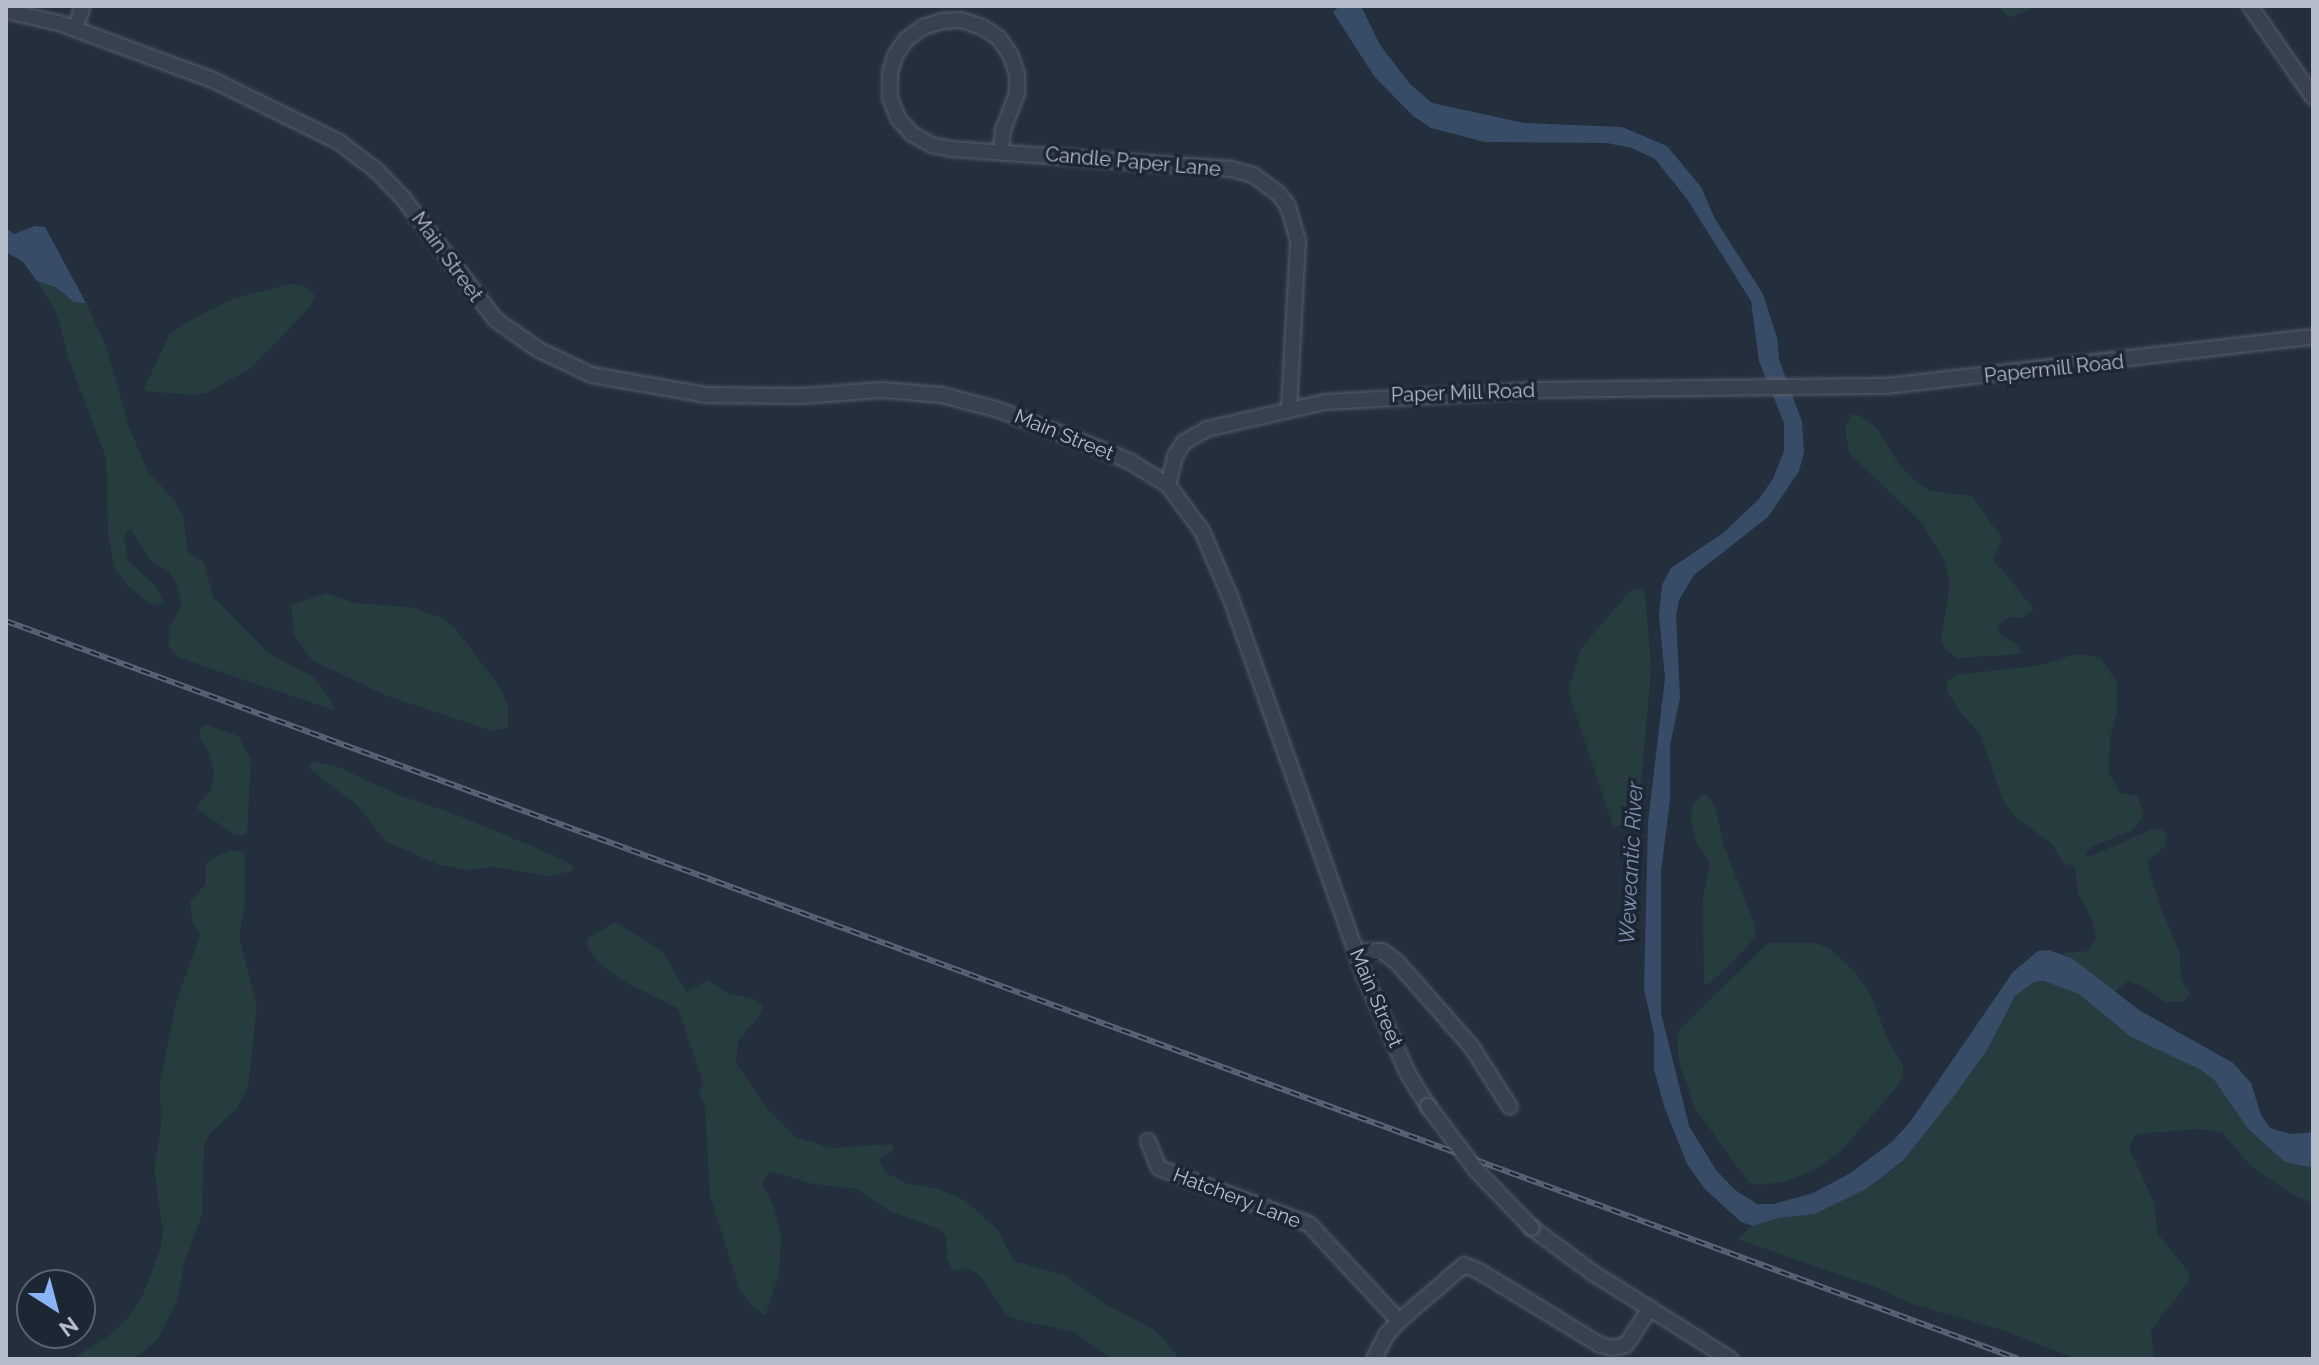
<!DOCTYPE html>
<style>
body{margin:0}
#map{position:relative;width:2319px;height:1365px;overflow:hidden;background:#242f3e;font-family:Raleway,sans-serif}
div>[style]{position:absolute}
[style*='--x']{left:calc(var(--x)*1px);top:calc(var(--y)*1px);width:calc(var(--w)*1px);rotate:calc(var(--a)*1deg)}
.green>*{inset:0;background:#263c3f}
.water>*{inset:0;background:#394c67}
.roads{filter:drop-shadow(0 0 2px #565f6c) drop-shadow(0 0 2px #565f6c)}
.minor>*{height:14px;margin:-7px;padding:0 7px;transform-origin:7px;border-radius:7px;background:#38414e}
.rail>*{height:6px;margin-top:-3px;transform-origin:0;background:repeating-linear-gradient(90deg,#1d2633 0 9px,#5a6575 0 18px);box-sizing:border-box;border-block:2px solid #5a6575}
.bridges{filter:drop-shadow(0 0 2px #565f6c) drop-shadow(0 0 2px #565f6c)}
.minor-bridge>*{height:14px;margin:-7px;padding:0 7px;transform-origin:7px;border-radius:7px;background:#38414e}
span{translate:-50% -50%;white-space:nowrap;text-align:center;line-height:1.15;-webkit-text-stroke:7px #1d2633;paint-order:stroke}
.street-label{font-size:20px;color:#b4bcc9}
.water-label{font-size:22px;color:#7c92b1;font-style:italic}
.frame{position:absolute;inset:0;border:8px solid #b4bcc9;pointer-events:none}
.north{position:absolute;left:16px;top:1269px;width:80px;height:80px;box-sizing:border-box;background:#1d2633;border:2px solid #59626f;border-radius:50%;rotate:144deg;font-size:22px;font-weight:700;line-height:32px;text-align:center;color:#b4bcc9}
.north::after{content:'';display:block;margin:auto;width:28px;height:36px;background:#8ab4f8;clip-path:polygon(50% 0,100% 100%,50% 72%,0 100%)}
</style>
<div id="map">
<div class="green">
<i style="clip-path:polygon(1997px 6px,2039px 6px,2009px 17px)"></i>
<i style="clip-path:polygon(37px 281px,55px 287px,68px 298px,86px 303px,106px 346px,129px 427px,148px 472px,174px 500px,183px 516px,188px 552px,204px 563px,213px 597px,268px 653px,313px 677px,330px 699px,334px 710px,177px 657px,168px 645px,169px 628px,182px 604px,178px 587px,169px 572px,150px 560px,130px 528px,124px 538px,128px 561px,156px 586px,164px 604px,152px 605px,128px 586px,114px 567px,108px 534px,106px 458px,69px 360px,57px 314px)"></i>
<i style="clip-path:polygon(292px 284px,306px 287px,315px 296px,311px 306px,251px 368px,207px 393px,192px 395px,143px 391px,169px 335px,187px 322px,234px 298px)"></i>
<i style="clip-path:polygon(1851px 414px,1858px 415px,1876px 427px,1900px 466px,1918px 483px,1931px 491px,1972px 496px,2002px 538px,1993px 559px,2034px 609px,2022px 618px,2010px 617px,1997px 626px,2000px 634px,2021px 647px,2020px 654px,1958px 658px,1946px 650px,1941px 641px,1950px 583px,1944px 559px,1922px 523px,1849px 453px,1845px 427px)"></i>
<i style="clip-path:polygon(1638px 588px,1645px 592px,1651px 670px,1643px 762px,1635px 825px,1613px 826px,1568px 691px,1582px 647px,1630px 591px)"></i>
<i style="clip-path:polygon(327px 593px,354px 603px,409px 607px,438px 616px,455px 628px,499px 686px,508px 706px,508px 728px,492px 731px,387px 696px,312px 660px,294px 635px,291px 605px)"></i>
<i style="clip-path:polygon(2076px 654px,2100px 657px,2117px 683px,2117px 713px,2110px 738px,2109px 772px,2120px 793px,2138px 796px,2144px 816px,2133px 830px,2093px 846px,2086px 851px,2086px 858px,2153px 829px,2163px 830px,2167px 837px,2165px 846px,2147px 862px,2161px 909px,2180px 953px,2181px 980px,2190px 993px,2183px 1002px,2166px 1002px,2142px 986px,2127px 981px,2115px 992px,2108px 989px,2062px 953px,2088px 951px,2096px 939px,2092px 920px,2078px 893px,2075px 866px,2064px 864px,2052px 844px,2013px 815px,2003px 800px,1980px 734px,1959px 711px,1948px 693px,1946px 683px,1956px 675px,2042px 665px)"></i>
<i style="clip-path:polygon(207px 725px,238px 736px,251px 759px,247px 832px,244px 835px,234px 834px,196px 808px,211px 789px,214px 771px,210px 754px,199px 738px,201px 727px)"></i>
<i style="clip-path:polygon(312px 761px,338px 767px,396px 794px,452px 813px,553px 855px,574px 866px,572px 871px,548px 876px,494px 867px,467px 870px,439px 865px,385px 841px,357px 805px,309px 768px)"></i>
<i style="clip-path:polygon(1703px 794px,1707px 794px,1716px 810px,1723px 843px,1755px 926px,1756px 937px,1712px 982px,1704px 985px,1703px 897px,1710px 862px,1696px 842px,1690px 818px,1693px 805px)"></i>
<i style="clip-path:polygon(233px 850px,243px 852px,245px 857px,245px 904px,239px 937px,257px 1006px,248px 1087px,237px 1109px,209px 1134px,204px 1147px,202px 1215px,185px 1260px,177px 1301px,159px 1337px,135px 1359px,73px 1359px,114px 1332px,129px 1316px,143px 1295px,161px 1247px,163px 1231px,154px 1169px,161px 1128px,160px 1083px,176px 1003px,200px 935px,192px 920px,190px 902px,205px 885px,206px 864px,218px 855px)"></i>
<i style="clip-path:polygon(615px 922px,662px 951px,687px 992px,708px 980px,729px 994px,754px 999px,763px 1006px,761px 1014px,738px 1041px,736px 1063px,767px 1108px,795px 1137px,830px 1148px,893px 1144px,894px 1149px,879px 1160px,886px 1173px,908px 1184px,936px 1188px,964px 1200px,997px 1229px,1014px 1261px,1066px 1276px,1103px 1303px,1155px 1330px,1180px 1359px,1112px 1359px,1074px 1332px,1015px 1319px,1006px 1314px,980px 1275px,967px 1268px,953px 1271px,947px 1258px,946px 1236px,940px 1229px,892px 1212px,857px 1189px,814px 1184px,772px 1172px,767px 1174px,762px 1185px,774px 1206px,781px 1237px,779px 1274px,765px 1316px,752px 1306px,740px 1290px,710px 1196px,705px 1107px,699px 1093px,703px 1082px,678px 1008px,623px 981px,600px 964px,588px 948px,587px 939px)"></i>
<i style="clip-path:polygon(1768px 943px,1815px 943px,1829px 948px,1854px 971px,1871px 995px,1887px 1038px,1903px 1066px,1903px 1075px,1897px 1087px,1840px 1152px,1813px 1171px,1784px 1182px,1758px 1185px,1749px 1183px,1695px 1108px,1679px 1061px,1677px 1032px)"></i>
<i style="clip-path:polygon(2034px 982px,2054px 983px,2079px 994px,2131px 1037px,2201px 1070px,2215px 1081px,2248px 1129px,2285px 1162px,2313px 1168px,2313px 1203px,2293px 1195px,2250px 1165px,2222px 1132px,2200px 1129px,2136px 1134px,2129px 1148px,2155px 1205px,2157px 1233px,2188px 1271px,2190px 1280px,2151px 1330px,2154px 1359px,2076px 1359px,2003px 1330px,1909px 1303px,1878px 1288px,1737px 1239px,1753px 1226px,1778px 1218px,1815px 1214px,1866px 1189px,1903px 1162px,1977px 1064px,2015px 996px)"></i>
</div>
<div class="water">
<i style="clip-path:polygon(1340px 6px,1361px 6px,1380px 45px,1410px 84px,1432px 103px,1524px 123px,1622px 127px,1667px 146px,1701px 187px,1715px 219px,1763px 294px,1777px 338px,1779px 359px,1802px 422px,1804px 452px,1799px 471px,1768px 517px,1694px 575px,1679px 600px,1676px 616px,1680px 698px,1670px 745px,1670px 800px,1661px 871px,1661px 1013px,1689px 1126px,1716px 1170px,1735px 1190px,1757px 1204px,1774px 1204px,1813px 1193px,1849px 1174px,1893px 1141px,1910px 1122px,2013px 972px,2038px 951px,2049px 950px,2073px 959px,2139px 1010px,2233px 1063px,2251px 1083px,2261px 1115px,2270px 1128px,2291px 1134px,2313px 1132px,2313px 1168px,2285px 1162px,2248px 1129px,2215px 1081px,2201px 1070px,2131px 1037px,2079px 994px,2044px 981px,2034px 982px,2015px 996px,1987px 1050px,1951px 1100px,1903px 1161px,1866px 1189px,1815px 1214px,1778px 1218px,1753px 1226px,1741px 1222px,1705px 1189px,1687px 1164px,1664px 1106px,1654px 1069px,1654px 1034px,1644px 989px,1648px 823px,1665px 678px,1659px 615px,1662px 585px,1671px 568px,1723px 533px,1758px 500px,1773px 479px,1784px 451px,1784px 423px,1759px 361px,1751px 301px,1687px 199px,1655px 159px,1632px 148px,1607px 143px,1485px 142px,1431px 128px,1413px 116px,1374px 76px,1333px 12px)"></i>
<i style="clip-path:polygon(35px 226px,45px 227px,86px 303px,74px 302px,55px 287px,37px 281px,23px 262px,6px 252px,6px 228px,14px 234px)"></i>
</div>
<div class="roads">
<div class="minor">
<i style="--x:2250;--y:6;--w:111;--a:55.3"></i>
<i style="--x:6;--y:11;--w:54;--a:12.8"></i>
<i style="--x:59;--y:23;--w:164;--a:20.3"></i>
<i style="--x:213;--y:80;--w:140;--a:26.2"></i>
<i style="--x:339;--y:142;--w:48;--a:37.3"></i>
<i style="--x:377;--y:171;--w:37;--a:46"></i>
<i style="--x:403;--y:198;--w:153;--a:52.7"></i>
<i style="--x:496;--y:320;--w:52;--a:34.9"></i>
<i style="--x:539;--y:350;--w:59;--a:25.3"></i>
<i style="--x:592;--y:375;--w:115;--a:10"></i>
<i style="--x:705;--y:395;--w:97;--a:0.6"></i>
<i style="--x:802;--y:396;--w:80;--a:-4.3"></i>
<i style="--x:882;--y:390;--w:60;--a:4.8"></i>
<i style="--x:942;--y:395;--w:59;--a:14.7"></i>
<i style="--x:999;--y:410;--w:87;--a:20.9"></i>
<i style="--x:1080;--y:441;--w:53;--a:22.2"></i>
<i style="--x:1129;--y:461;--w:46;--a:31.6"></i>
<i style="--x:1168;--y:485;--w:57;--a:53.5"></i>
<i style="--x:1202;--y:531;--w:74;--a:66.9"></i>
<i style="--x:1231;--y:599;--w:399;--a:70.5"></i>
<i style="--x:1364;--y:975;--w:108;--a:66"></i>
<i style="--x:1408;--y:1074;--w:38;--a:58"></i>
<i style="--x:75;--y:29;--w:24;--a:-71"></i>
<i style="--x:1001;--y:151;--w:21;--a:-85"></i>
<i style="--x:1003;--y:130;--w:40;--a:-69"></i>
<i style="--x:1017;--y:93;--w:19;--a:-90"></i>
<i style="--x:1017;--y:74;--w:21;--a:-109"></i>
<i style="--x:1010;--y:54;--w:19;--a:-125"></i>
<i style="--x:999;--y:38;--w:20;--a:-147"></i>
<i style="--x:982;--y:27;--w:22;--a:-162"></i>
<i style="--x:961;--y:20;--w:19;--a:177"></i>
<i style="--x:942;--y:21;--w:20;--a:162"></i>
<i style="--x:923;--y:27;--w:21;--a:143"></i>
<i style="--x:906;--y:40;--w:19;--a:125"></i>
<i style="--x:895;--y:56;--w:18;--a:106"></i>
<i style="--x:890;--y:73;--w:25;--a:90"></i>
<i style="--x:890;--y:98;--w:22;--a:68"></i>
<i style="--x:898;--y:118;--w:21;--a:49"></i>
<i style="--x:912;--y:134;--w:23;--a:29"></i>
<i style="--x:932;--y:145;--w:19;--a:12"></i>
<i style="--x:951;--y:149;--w:281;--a:4.1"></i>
<i style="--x:1231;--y:169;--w:23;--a:15"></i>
<i style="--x:1253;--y:175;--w:31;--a:36"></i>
<i style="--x:1278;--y:193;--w:16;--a:52"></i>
<i style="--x:1288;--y:206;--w:37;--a:74"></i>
<i style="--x:1298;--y:242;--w:167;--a:93.1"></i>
<i style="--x:1168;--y:485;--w:30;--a:-76"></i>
<i style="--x:1175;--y:456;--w:17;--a:-57"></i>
<i style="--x:1184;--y:442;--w:26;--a:-29"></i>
<i style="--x:1207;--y:429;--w:121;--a:-12.9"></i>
<i style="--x:1325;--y:402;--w:214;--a:-3.2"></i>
<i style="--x:1539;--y:390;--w:348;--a:-0.7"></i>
<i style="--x:1887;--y:386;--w:429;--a:-6.6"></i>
<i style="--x:1356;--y:952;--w:26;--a:-2"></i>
<i style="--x:1382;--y:951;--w:17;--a:36"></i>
<i style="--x:1396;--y:961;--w:113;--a:48.6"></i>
<i style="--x:1471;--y:1046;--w:72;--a:57.4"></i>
<i style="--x:1148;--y:1141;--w:29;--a:68"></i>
<i style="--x:1159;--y:1168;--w:160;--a:20.5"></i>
<i style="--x:1309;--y:1224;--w:132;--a:47.1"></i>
<i style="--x:1532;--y:1228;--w:76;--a:36.4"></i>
<i style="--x:1593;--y:1273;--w:162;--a:32.1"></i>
<i style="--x:1374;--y:1359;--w:28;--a:-63"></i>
<i style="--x:1387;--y:1334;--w:18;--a:-47"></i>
<i style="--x:1399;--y:1321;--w:86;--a:-40.7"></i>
<i style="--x:1464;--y:1265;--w:16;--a:22"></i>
<i style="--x:1479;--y:1271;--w:142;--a:31.4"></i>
<i style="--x:1600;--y:1345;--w:13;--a:13"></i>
<i style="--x:1613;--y:1348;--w:13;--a:-13"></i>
<i style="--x:1626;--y:1345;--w:44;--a:-57"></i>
</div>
</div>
<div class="rail">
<i style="--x:6;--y:621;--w:2143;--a:20.14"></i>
</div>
<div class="bridges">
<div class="minor-bridge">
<i style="--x:1428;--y:1106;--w:81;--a:53"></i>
<i style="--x:1477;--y:1171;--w:79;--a:46"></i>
</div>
</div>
<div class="street-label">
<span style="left:1133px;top:162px;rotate:5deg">Candle Paper Lane</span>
<span style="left:447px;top:257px;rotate:54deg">Main Street</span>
<span style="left:2054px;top:369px;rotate:-6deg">Papermill Road</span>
<span style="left:1463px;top:393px;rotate:-2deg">Paper Mill Road</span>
<span style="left:1064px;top:435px;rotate:22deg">Main Street</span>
<span style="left:1376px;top:998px;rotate:67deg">Main Street</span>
<span style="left:1237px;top:1198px;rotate:21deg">Hatchery Lane</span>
</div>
<div class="water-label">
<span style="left:1631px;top:863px;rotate:-87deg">Weweantic River</span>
</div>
<div class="frame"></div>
<div class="north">N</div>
</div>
